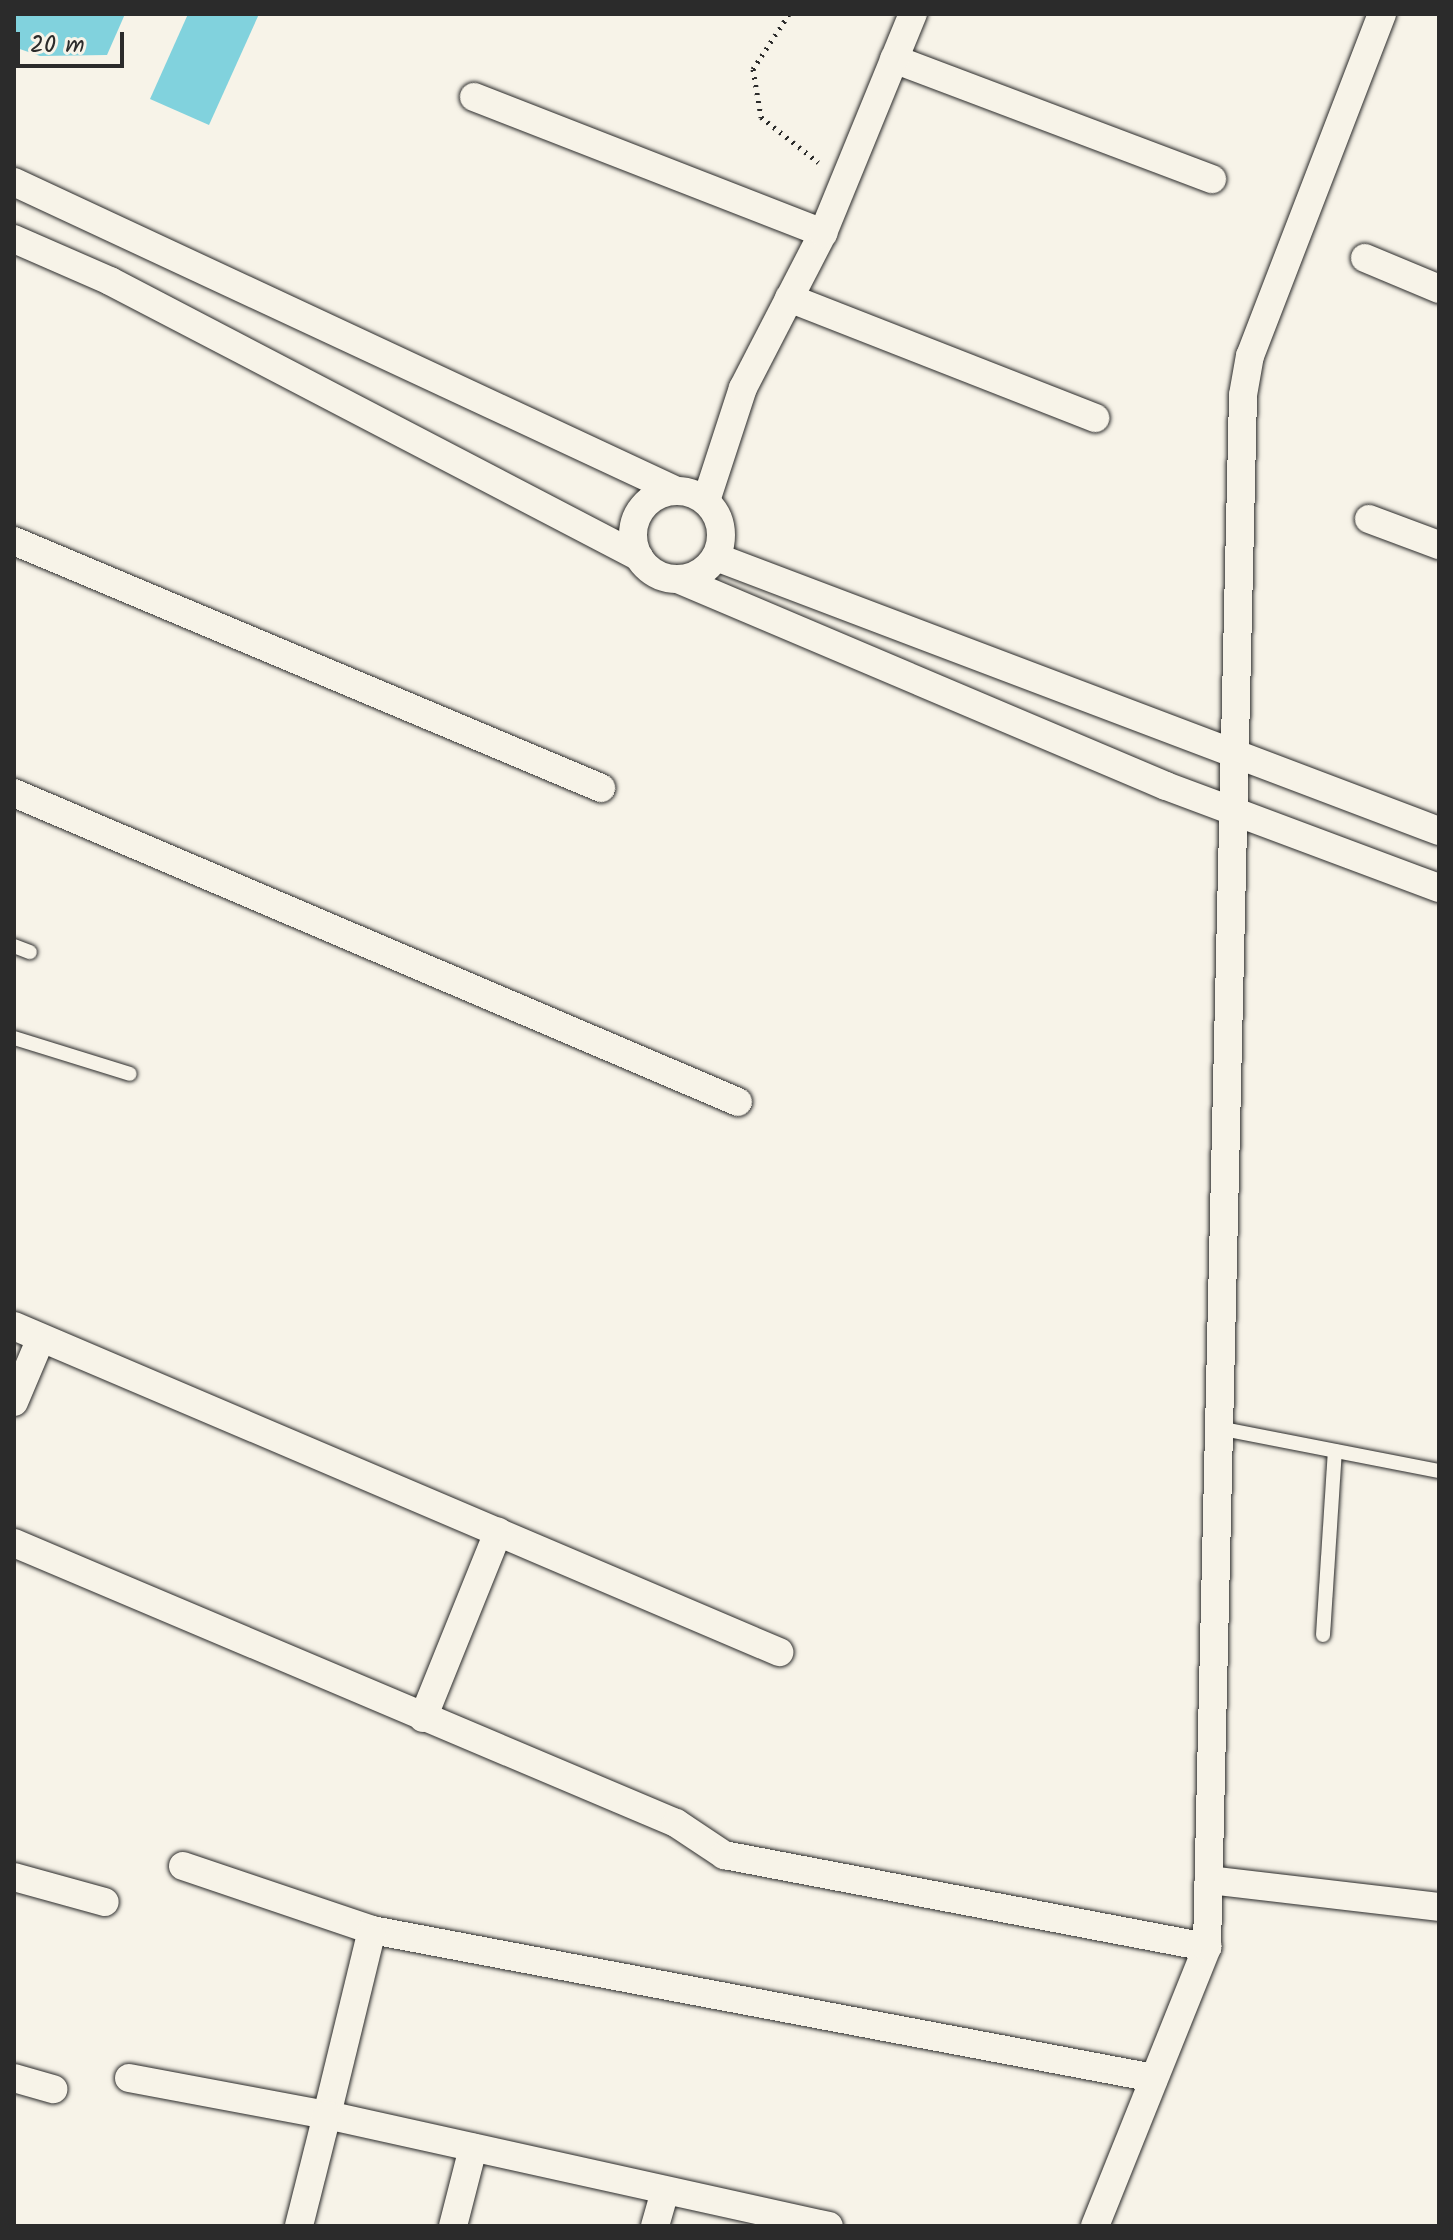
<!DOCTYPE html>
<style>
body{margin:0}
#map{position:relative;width:1453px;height:2240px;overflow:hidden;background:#f7f3e8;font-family:Kalam,sans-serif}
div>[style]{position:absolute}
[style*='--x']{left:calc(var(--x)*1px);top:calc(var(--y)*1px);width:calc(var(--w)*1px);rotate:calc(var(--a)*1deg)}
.water>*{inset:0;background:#81d2dd}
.path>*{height:5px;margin-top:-2.5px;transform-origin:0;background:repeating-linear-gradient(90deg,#2b2b2b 0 2px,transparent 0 8px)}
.roads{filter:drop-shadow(0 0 2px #2b2b2b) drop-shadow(0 0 2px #2b2b2b)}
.lane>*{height:14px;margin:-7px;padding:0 7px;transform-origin:7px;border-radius:7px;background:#f7f3e8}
.street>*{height:28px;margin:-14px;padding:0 14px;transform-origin:14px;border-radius:14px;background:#f7f3e8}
.street>.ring{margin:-14px;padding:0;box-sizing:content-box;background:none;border:28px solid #f7f3e8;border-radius:50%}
span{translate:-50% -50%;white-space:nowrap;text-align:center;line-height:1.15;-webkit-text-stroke:7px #f7f3e8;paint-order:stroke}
.frame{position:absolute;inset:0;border:16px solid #2b2b2b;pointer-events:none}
.scale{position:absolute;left:16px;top:32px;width:108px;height:36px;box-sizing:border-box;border:4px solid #2b2b2b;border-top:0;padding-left:10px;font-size:24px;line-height:28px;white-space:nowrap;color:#2b2b2b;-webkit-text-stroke:6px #f7f3e8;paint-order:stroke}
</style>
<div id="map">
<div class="water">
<i style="clip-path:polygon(14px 14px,125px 14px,107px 55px,40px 56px,14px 47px)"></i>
<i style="clip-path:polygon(188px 14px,259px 14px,209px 125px,150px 99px)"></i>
</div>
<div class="path">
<i style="--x:789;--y:14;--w:66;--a:123.2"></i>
<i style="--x:753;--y:69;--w:49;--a:80.5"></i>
<i style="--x:761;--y:117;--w:73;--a:38.3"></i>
</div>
<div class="roads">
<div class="lane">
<i style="--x:14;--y:946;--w:17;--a:21"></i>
<i style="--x:14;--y:1038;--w:121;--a:17.2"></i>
<i style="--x:1218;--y:1428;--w:225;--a:11"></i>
<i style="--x:1323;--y:1635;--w:184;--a:-86.3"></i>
</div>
<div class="street">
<i style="--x:894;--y:59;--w:340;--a:20.7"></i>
<i style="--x:474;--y:97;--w:375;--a:21.3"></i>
<i style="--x:14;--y:182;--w:731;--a:24.99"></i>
<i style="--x:14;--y:239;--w:105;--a:23.6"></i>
<i style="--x:110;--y:281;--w:597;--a:27.55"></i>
<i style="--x:1365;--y:258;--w:80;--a:22.7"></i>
<i style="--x:789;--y:298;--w:329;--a:21.4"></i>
<i class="ring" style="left:633px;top:491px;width:60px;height:60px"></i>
<i style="--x:706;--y:501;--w:119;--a:-71.9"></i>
<i style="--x:743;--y:388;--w:174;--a:-62.7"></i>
<i style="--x:823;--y:233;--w:237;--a:-67.7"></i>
<i style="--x:1369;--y:519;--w:75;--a:20.4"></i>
<i style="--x:14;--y:541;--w:637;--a:22.82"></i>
<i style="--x:716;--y:557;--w:773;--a:20.76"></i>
<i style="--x:678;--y:579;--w:530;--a:22.99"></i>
<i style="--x:1166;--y:786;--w:291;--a:20.5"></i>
<i style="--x:14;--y:793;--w:787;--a:23.11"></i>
<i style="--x:14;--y:1326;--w:832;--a:23.08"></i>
<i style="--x:14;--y:1402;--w:69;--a:-67.1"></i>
<i style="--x:14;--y:1543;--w:719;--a:22.93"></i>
<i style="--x:676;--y:1823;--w:58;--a:33.7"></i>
<i style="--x:724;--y:1855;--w:492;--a:10.8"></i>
<i style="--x:423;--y:1718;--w:201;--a:-68"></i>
<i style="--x:183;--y:1866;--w:200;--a:18.7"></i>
<i style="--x:372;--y:1930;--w:796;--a:10.72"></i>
<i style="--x:14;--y:1877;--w:94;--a:15.4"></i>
<i style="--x:1209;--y:1880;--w:232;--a:6.7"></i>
<i style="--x:372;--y:1930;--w:190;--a:103.7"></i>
<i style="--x:327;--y:2115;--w:514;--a:12.47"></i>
<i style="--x:14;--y:2078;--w:41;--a:15.8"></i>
<i style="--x:129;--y:2078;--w:201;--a:10.6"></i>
<i style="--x:327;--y:2115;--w:114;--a:104.2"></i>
<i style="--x:453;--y:2226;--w:81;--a:-75.6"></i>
<i style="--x:655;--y:2226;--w:36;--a:-74"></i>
<i style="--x:1095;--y:2226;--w:301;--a:-68.1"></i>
<i style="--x:1207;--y:1947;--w:1552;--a:-88.67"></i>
<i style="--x:1243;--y:395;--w:40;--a:-80"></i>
<i style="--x:1250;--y:356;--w:367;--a:-68.9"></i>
</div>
</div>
<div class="frame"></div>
<div class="scale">20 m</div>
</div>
